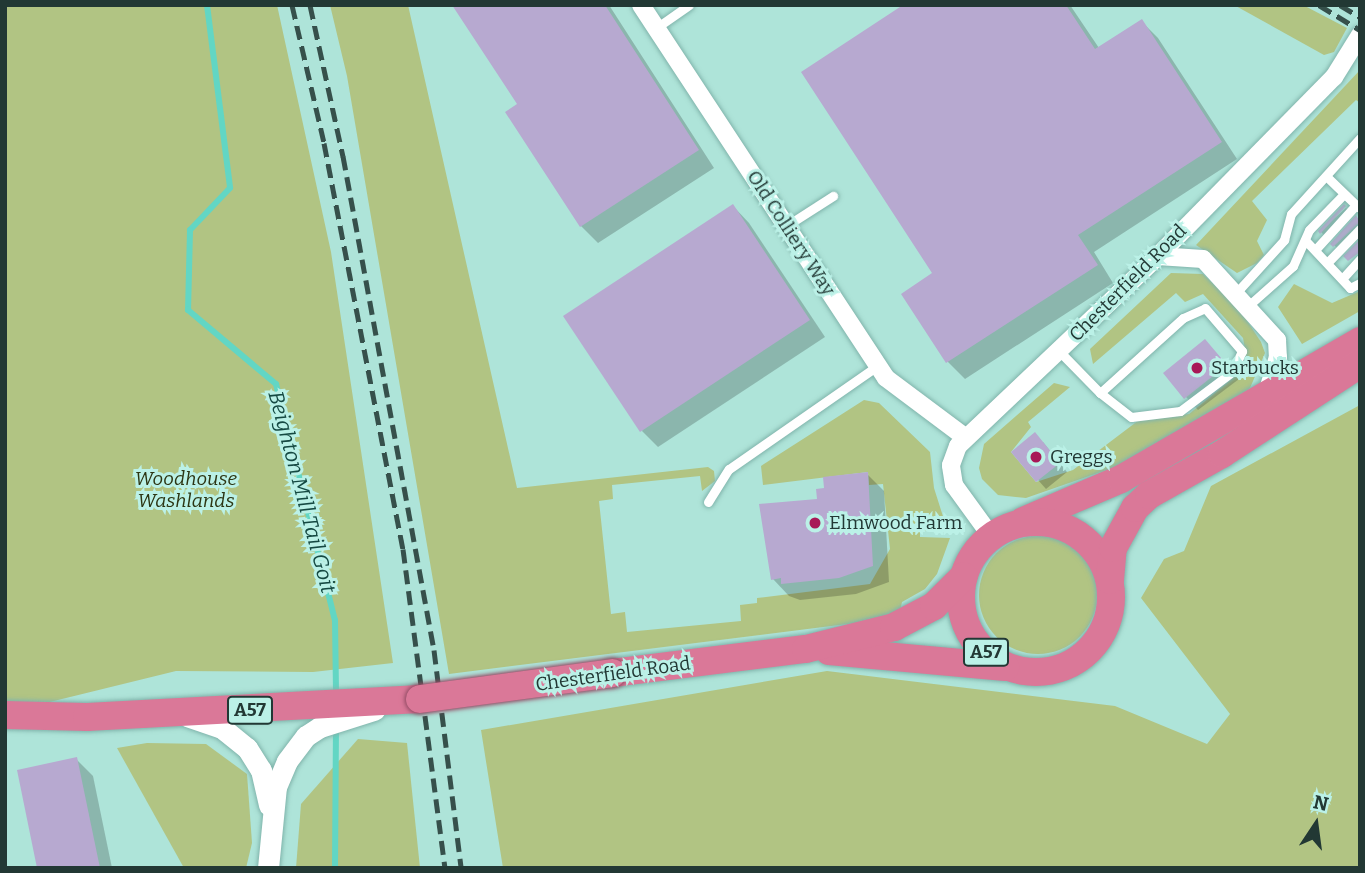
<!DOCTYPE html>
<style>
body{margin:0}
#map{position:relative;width:1365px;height:873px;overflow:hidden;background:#aee4d9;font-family:Bitter,serif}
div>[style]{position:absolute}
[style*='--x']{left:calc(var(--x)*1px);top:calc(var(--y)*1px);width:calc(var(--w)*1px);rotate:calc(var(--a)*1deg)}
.green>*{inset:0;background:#b1c483}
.round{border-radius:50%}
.shadow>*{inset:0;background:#0003}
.stream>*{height:6px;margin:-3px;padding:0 3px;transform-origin:3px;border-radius:3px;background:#62d6c4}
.building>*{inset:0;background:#b7a9d0}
.roads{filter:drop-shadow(0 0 2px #80b4ab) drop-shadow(0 0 2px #80b4ab)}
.service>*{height:9px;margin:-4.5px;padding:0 4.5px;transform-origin:4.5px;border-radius:4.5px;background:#fff}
.minor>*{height:18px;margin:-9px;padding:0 9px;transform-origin:9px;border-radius:9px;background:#fff}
.tertiary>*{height:21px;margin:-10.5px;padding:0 10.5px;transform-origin:10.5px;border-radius:10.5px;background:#fff}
.trunk>*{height:28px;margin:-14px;padding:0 14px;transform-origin:14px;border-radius:14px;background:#da7898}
.trunk>.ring{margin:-14px;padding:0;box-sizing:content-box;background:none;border:28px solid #da7898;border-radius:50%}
.rail>*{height:5px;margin-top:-2.5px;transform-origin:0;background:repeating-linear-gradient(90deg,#36504b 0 14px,transparent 0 21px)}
.bridges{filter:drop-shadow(0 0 2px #934c65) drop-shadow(0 0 2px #934c65)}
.trunk-bridge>*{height:28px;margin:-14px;padding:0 14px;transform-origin:14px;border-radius:14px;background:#da7898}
.dots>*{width:19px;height:19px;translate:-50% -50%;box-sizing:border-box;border:4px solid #bbf1e7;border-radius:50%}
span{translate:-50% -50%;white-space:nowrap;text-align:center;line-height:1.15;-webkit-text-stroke:6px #bbf1e7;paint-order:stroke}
.shield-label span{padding:2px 5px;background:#bbf1e7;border:2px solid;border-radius:5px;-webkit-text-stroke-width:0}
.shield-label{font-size:18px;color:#223834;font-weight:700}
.street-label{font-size:19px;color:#223834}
.poi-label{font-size:19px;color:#223834}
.left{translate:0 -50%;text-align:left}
.park-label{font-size:19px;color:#2c3513;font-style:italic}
.water-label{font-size:21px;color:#154942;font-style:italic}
.frame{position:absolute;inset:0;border:7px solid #223834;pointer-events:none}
.north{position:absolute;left:1281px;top:789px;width:70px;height:70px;-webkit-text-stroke:5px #bbf1e7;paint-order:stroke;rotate:13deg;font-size:19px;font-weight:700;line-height:28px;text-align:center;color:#223834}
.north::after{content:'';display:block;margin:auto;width:24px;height:32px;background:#223834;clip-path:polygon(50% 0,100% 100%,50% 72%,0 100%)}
</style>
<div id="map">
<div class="green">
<i style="clip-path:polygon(5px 5px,277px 5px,331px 252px,393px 663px,313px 672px,176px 671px,5px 713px)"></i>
<i style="clip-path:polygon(330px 5px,408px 5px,517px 488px,708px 467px,714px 471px,715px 481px,702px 491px,700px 476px,612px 485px,613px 499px,599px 501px,611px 614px,625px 612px,627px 632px,741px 621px,740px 605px,757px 603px,757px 598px,870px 584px,890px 549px,883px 484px,869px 485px,868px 472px,763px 485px,761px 466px,864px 400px,879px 403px,930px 452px,934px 488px,947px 529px,920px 531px,920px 537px,950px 538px,937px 574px,925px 589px,902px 602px,900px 611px,863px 622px,449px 674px,347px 76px)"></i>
<i style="clip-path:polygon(1234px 5px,1303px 5px,1347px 28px,1334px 52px,1324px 55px)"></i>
<i style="clip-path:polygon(1360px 70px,1360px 103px,1356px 100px,1252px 201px,1267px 220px,1257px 241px,1264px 255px,1257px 263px,1237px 273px,1196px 245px)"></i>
<i style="clip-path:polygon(1171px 273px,1203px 274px,1240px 310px,1261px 342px,1265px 353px,1250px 388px,1221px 409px,1118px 466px,1026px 498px,998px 495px,982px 479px,979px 468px,984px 444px,1054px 383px,1070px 387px,1028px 422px,1031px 427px,1011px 452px,1036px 482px,1073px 470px,1139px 420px,1189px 414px,1248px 366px,1243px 338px,1203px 294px,1185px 302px,1176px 293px,1093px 364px,1090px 349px)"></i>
<i style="clip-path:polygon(1294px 284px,1332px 303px,1360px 291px,1360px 311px,1302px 344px,1278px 307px)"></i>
<i style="clip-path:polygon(1360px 405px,1360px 868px,503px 868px,481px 730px,827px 671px,1115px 706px,1207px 744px,1230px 714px,1141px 598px,1164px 559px,1184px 551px,1211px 486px)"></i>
<i class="round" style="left:979px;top:536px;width:118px;height:118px"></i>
<i style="clip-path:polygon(358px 739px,407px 743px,420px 868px,296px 868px,301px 804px)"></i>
<i style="clip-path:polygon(147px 743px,206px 744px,247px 774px,252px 843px,246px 868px,184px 868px,117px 748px)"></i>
</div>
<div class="shadow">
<i style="clip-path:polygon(454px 5px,609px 5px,714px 168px,598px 243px,581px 226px,508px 113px,520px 105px)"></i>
<i style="clip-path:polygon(906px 5px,1070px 5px,1099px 48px,1141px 21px,1158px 38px,1237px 159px,1094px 252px,1113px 283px,965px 379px,948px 362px,904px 294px,935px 274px)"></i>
<i style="clip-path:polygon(733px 206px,749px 223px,825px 337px,658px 447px,642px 431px)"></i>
<i style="clip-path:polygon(1346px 208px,1348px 210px,1325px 236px,1320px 231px)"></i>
<i style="clip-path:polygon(1360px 222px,1338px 249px,1333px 244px)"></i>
<i style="clip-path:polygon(1205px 341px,1239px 379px,1198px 410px,1165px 374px)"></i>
<i style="clip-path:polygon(1043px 442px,1067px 472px,1046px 489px,1013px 452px)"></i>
<i style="clip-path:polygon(867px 474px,884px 491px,889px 582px,856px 594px,800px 600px,789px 596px,773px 579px,826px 489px)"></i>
<i style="clip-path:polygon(76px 759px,93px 776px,112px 868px,39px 868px)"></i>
</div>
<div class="stream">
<i style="--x:207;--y:5;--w:184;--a:82.8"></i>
<i style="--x:230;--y:188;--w:58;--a:133.6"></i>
<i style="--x:190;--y:230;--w:80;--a:91.4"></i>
<i style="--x:188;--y:310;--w:115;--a:40.1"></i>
<i style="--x:276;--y:384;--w:243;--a:76"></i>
<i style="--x:335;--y:620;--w:75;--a:89.2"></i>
<i style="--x:335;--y:868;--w:141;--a:-89.6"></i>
</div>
<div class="building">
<i style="clip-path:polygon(452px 5px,605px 5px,699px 150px,580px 227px,505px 112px,517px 104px)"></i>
<i style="clip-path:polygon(903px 5px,1066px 5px,1095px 49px,1142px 19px,1222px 142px,1078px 235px,1098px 265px,946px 363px,901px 294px,932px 273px,801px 72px)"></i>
<i style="clip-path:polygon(733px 204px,810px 320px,640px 432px,563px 316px)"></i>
<i style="clip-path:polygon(1344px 204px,1346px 206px,1320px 234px,1318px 231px)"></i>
<i style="clip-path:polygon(1356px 215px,1360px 222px,1333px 247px,1330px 244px)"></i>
<i style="clip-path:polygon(1360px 239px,1360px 252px,1348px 261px,1343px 256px)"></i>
<i style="clip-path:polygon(1205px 339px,1227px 365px,1184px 399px,1163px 373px)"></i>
<i style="clip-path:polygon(1035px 432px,1060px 463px,1036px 482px,1011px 452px)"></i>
<i style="clip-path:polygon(868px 472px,873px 566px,839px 578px,781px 584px,781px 578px,771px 580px,759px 504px,817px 499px,816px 489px,824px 488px,823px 477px)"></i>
<i style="clip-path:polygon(77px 757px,100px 868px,37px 868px,17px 770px)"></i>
</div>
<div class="roads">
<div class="service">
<i style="--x:656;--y:28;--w:40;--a:-34.9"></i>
<i style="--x:1326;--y:176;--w:45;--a:44.1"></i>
<i style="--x:786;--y:226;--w:56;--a:-32.6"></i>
<i style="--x:1305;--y:240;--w:66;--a:46.8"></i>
<i style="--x:1350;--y:288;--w:11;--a:-27"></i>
<i style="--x:1315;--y:250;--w:61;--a:-47.7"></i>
<i style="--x:1327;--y:263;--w:47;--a:-45.9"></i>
<i style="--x:1342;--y:279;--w:27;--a:-48"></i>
<i style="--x:1236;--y:293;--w:72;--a:-47.8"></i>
<i style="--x:1284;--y:240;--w:27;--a:-75"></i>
<i style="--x:1291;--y:214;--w:103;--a:-47.8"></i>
<i style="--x:1248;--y:306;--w:60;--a:-41.6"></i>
<i style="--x:1293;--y:266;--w:39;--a:-66"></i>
<i style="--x:1309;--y:230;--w:50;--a:-45.8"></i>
<i style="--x:1059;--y:351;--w:59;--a:45.7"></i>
<i style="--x:1100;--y:393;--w:112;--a:-42.1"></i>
<i style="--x:1183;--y:318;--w:24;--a:-24"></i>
<i style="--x:1205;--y:308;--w:57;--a:49.3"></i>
<i style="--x:1242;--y:351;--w:23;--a:115"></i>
<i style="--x:1232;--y:372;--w:65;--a:143.1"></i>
<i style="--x:1180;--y:411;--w:49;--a:173"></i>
<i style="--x:1131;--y:417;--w:39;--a:-142"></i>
<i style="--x:708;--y:502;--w:39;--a:-58"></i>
<i style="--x:729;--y:469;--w:180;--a:-34.8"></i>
</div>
<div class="minor">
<i style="--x:641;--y:5;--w:446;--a:56.7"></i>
<i style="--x:886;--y:378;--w:99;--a:36.8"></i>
<i style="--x:1158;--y:256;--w:45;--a:3.8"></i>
<i style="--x:1203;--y:259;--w:110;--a:47.6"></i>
<i style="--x:1277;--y:340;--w:17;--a:87"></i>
<i style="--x:1278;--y:357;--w:38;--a:107"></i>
<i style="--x:991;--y:536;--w:63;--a:-126"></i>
<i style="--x:954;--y:485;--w:20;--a:-99"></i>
<i style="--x:951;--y:465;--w:20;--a:-70"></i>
<i style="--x:958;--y:446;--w:276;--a:-43.5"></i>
<i style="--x:1158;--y:256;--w:251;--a:-45.5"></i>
<i style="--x:1334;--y:77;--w:49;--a:-58.2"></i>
</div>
<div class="tertiary">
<i style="--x:187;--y:716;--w:37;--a:19"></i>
<i style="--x:222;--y:728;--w:32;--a:39"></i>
<i style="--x:247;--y:748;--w:26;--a:58"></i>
<i style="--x:261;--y:770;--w:36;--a:77"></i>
<i style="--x:268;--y:868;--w:81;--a:-84.4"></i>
<i style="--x:276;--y:787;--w:28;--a:-67"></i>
<i style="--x:287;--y:761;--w:31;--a:-53"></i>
<i style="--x:306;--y:736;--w:17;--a:-33"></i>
<i style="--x:320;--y:727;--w:57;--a:-17.5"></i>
</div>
<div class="trunk">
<i style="--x:1023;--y:521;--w:107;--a:-23.2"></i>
<i style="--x:1121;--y:479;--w:276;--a:-30"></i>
<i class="ring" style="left:961px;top:522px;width:122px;height:122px"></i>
<i style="--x:1110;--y:580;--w:32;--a:-85"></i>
<i style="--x:1113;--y:548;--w:46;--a:-61.2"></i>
<i style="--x:1135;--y:508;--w:19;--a:-43"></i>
<i style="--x:1149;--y:495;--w:84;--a:-29.3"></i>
<i style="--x:1222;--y:454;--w:165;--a:-33.1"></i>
<i style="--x:829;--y:651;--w:177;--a:5.2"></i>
<i style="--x:612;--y:673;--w:195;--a:-7.1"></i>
<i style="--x:806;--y:649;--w:91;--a:-14"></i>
<i style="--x:894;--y:627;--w:45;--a:-27.7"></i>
<i style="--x:934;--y:606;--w:42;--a:-45"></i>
<i style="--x:5;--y:715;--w:82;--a:1.4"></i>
<i style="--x:87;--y:717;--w:333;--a:-3.1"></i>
</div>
</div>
<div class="rail">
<i style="--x:292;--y:5;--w:142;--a:76.9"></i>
<i style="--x:324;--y:143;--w:414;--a:79"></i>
<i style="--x:403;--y:549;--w:322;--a:82.5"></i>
<i style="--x:310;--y:5;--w:155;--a:77.7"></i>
<i style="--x:343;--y:156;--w:502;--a:79.56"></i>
<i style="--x:434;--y:650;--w:220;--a:82.9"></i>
<i style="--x:1319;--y:5;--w:48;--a:31.4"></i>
<i style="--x:1340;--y:5;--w:23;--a:31"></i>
</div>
<div class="bridges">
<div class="trunk-bridge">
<i style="--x:420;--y:699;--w:194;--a:-7.7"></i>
</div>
</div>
<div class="dots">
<i style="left:1197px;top:368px;background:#a81957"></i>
<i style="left:1036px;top:457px;background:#a81957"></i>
<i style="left:815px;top:523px;background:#a81957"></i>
</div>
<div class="shield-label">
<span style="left:986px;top:652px">A57</span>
<span style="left:250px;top:710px">A57</span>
</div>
<div class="street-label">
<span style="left:791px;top:233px;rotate:57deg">Old Colliery Way</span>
<span style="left:1128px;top:283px;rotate:-45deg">Chesterfield Road</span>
<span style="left:613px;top:674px;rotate:-8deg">Chesterfield Road</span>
</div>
<div class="poi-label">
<span class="left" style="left:1211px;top:368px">Starbucks</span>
<span class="left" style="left:1050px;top:457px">Greggs</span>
<span class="left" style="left:829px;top:523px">Elmwood Farm</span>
</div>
<div class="park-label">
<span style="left:186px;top:490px">Woodhouse<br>Washlands</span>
</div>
<div class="water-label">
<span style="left:302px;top:492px;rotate:75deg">Beighton Mill Tail Goit</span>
</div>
<div class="frame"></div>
<div class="north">N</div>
</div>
